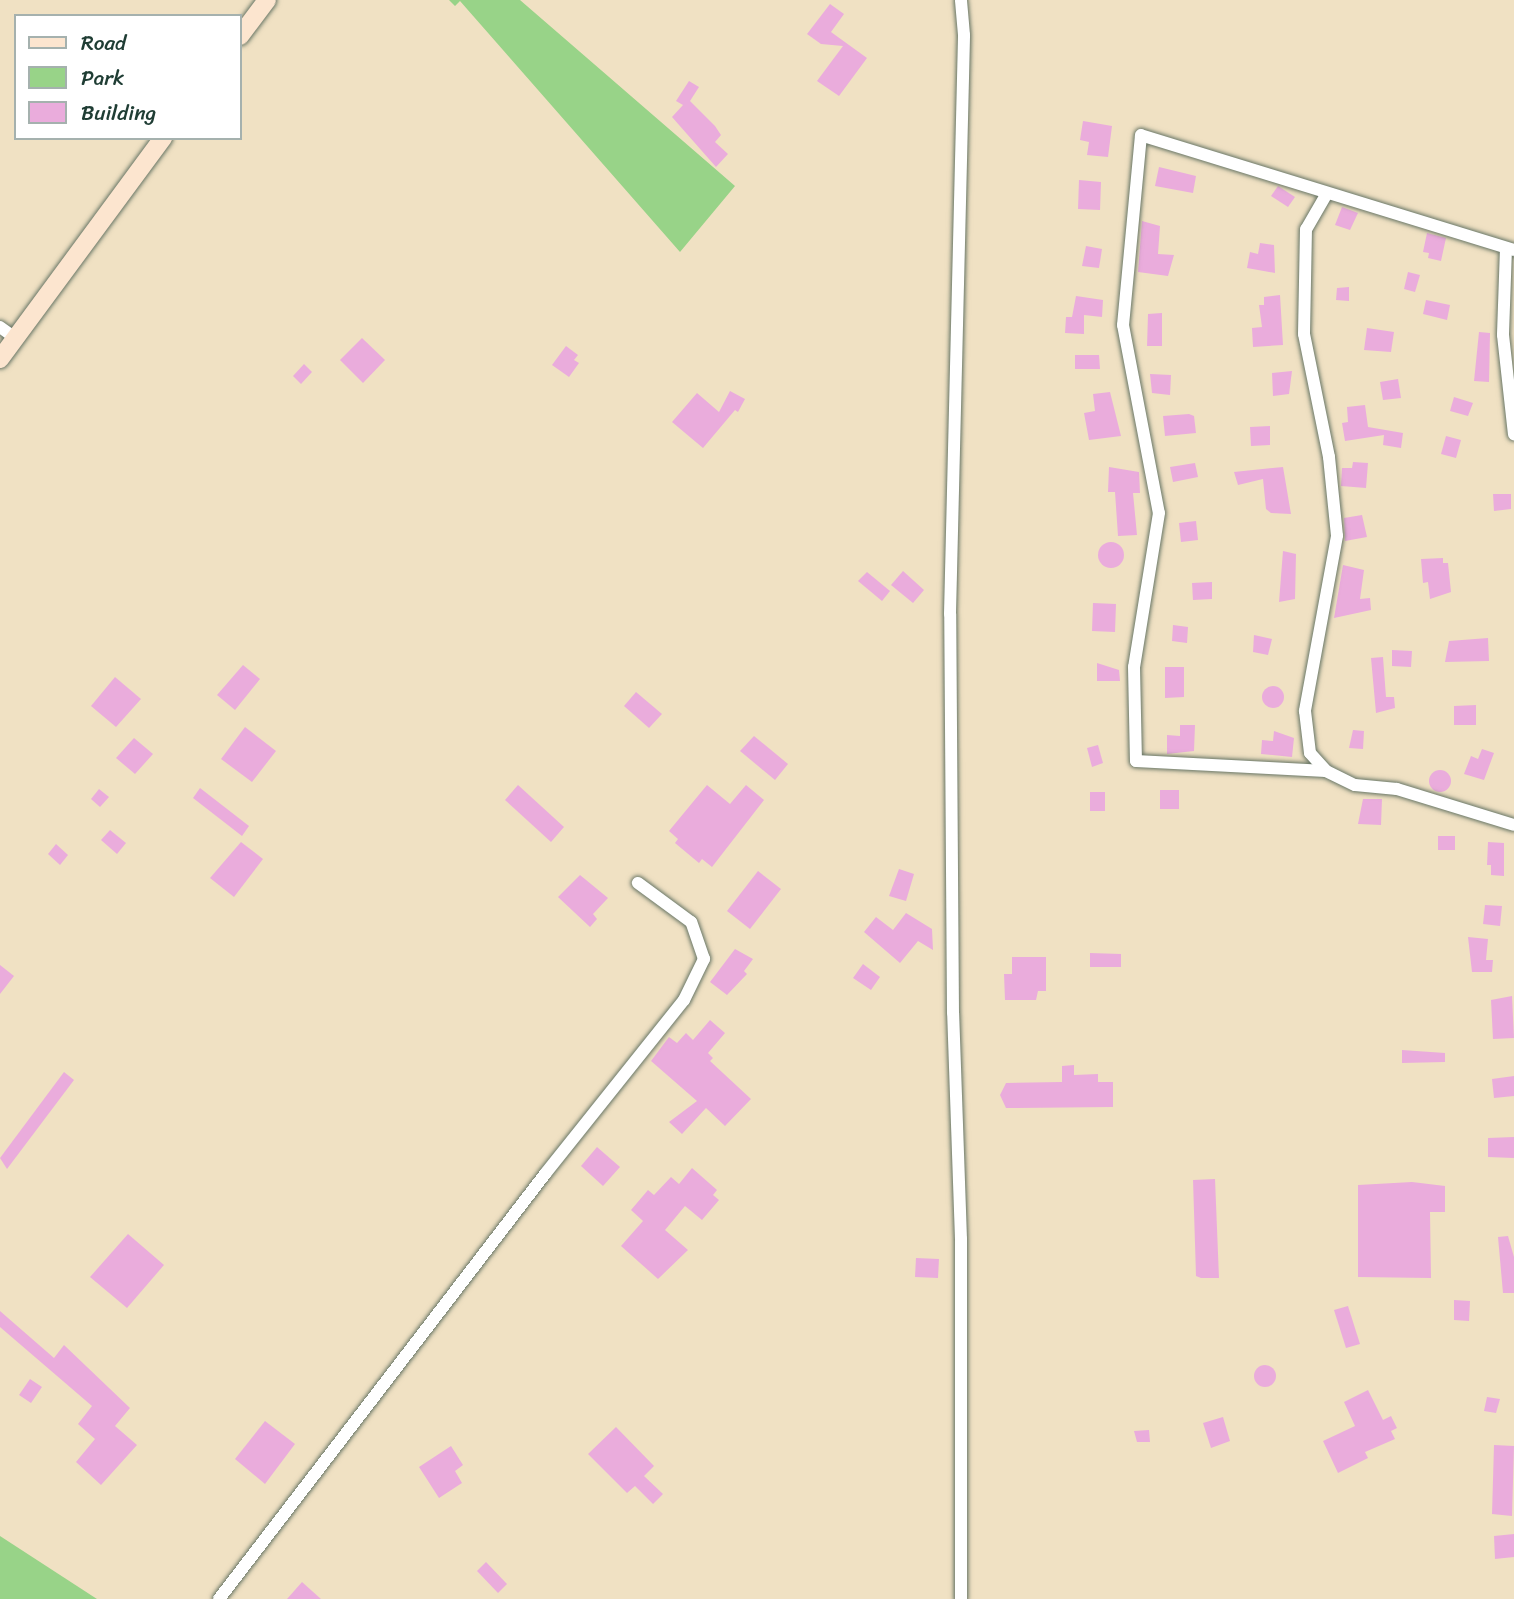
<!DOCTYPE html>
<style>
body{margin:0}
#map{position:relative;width:1514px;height:1599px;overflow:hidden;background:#f0e1c3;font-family:Sriracha,sans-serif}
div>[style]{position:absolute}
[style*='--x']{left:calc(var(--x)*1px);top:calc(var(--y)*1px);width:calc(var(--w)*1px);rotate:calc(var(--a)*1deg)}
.green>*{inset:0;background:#98d388}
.building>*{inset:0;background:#eaacdc}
.round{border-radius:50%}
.roads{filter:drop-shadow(0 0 2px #687666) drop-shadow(0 0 2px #687666)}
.street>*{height:12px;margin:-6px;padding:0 6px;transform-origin:6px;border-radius:6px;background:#fff}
.secondary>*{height:18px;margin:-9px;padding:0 9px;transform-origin:9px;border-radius:9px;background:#fce5cf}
span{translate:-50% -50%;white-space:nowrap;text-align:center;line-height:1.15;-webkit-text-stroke:6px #fff;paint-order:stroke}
.legend{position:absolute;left:14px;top:14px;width:228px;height:126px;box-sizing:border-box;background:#fff;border:2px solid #a5b1ae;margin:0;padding:9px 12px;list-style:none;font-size:21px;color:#1f3d34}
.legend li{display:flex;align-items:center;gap:14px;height:35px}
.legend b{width:35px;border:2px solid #a5b1ae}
</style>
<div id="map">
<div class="green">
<i style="clip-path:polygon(449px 0,520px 0,735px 186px,680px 252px,460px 1px,455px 6px)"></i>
<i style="clip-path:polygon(0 1536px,97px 1599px,0 1599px)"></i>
</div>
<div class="building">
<i style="clip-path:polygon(830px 4px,844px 14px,831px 32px,867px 58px,839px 96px,817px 81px,843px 46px,821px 44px,807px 34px)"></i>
<i style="clip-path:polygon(689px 81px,699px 87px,690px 101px,715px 126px,721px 135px,715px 142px,728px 154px,716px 167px,672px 117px,683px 105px,676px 101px)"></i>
<i style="clip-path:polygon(1083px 121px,1112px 126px,1108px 157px,1087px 155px,1089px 142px,1080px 140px)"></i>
<i style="clip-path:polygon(1159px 167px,1196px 176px,1193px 193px,1155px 186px)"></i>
<i style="clip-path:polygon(1079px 180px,1101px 182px,1100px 210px,1078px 209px)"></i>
<i style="clip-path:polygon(1278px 186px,1295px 197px,1288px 207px,1271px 196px)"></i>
<i style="clip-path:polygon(1342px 207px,1358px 213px,1350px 230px,1335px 225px)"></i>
<i style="clip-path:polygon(1142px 221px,1160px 226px,1158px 254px,1174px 255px,1168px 276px,1138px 272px)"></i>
<i style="clip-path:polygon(1427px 233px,1446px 238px,1441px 261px,1428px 258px,1429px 253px,1423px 252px)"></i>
<i style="clip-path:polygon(1260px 243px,1274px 245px,1275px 273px,1247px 268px,1250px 252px,1258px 254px)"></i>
<i style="clip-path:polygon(1086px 246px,1102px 249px,1099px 268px,1082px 266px)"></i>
<i style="clip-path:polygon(1408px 272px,1420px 275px,1415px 292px,1404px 289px)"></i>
<i style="clip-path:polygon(1349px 287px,1349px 301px,1336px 300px,1337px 288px)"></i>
<i style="clip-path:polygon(1280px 295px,1283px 345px,1253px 347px,1252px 328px,1262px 327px,1259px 305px,1264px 305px,1264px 297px)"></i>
<i style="clip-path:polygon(1076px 296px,1103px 300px,1102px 317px,1084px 315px,1084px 334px,1065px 333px,1066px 317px,1072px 317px)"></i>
<i style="clip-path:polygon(1426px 300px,1450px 305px,1447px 320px,1423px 314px)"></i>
<i style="clip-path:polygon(1162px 313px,1162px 346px,1147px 346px,1148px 314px)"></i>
<i style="clip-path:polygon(1367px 328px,1394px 332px,1391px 352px,1364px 350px)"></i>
<i style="clip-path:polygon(1479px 332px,1490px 333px,1489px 382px,1474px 381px)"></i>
<i style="clip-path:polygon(362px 338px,385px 360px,363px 383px,340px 360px)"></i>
<i style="clip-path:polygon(566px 346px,578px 355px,574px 360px,579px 363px,569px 377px,552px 365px)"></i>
<i style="clip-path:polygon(1075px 355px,1099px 355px,1100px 369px,1075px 369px)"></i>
<i style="clip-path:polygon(304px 364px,312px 372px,301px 384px,293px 376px)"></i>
<i style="clip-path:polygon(1292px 371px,1289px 394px,1273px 396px,1272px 373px)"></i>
<i style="clip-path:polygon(1150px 374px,1171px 375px,1170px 395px,1152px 393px)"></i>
<i style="clip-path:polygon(1398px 379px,1401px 398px,1383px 400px,1380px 382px)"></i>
<i style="clip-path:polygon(730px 391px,745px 399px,738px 412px,735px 410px,703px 448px,672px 422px,697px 393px,719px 412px)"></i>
<i style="clip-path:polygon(1110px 392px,1121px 436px,1089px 440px,1084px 413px,1095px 411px,1093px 394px)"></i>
<i style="clip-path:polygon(1454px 397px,1473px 403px,1468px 416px,1450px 411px)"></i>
<i style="clip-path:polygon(1365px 405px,1368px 427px,1403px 433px,1401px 448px,1383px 445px,1384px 435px,1345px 441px,1342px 423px,1348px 422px,1347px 407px)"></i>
<i style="clip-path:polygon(1189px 414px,1194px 416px,1196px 433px,1165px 436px,1163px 416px)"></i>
<i style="clip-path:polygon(1270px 426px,1270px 445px,1251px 446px,1250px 427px)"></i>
<i style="clip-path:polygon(1446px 436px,1461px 440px,1456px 458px,1441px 454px)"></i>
<i style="clip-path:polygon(1353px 462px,1368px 463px,1366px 488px,1341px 486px,1342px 468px,1352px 468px)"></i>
<i style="clip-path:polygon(1195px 463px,1198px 477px,1173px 482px,1170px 467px)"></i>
<i style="clip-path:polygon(1109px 467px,1139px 472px,1140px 493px,1133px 493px,1137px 535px,1118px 536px,1115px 492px,1108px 492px)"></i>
<i style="clip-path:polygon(1283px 467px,1291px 514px,1271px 513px,1266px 509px,1263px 479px,1238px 485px,1234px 472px)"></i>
<i style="clip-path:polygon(1493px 494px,1511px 494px,1511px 509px,1494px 511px)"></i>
<i style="clip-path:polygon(1362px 515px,1367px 537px,1345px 541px,1344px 518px)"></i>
<i style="clip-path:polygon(1196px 521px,1198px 540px,1181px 542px,1179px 523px)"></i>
<i class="round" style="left:1098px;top:542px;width:26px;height:26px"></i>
<i style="clip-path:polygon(1283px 551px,1296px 554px,1295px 599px,1279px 602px)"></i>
<i style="clip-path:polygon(1443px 558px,1443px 563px,1448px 563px,1451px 592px,1430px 599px,1428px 582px,1423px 583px,1421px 559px)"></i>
<i style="clip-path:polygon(1343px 565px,1364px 570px,1360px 599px,1370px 598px,1371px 610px,1334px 618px)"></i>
<i style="clip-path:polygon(903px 571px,924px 590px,913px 603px,891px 585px)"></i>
<i style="clip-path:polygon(867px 572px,890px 591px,882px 601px,858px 581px)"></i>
<i style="clip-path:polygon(1212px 582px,1212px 599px,1193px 600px,1192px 583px)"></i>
<i style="clip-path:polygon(1093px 603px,1116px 604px,1115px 632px,1092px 631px)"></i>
<i style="clip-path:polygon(1173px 625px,1188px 627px,1187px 643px,1172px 641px)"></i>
<i style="clip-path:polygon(1254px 635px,1272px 639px,1268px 655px,1253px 652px)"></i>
<i style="clip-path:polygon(1488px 638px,1489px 661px,1445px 662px,1449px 641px)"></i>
<i style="clip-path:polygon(1392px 650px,1412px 651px,1411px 667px,1392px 666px)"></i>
<i style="clip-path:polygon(1383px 657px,1386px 697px,1394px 697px,1395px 708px,1376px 713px,1371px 658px)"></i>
<i style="clip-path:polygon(1097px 663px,1119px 670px,1120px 681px,1097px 681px)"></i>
<i style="clip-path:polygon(243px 665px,260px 679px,235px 710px,217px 695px)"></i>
<i style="clip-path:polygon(1165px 667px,1184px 667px,1184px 697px,1165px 698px)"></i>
<i style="clip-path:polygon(115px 677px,141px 699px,116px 727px,91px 706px)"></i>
<i class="round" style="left:1262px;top:686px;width:22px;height:22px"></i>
<i style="clip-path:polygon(636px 692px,662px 714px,649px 728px,624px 706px)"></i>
<i style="clip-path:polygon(1476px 705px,1476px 725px,1454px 725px,1454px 706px)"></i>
<i style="clip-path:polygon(1180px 725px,1195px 725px,1194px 751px,1167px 754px,1167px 735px,1180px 736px)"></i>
<i style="clip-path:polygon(245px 727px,276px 751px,252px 782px,221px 759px)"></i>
<i style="clip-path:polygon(1353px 730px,1364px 731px,1363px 749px,1349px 748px)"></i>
<i style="clip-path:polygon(1274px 731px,1294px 738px,1292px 757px,1261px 754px,1262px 740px,1273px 741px)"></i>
<i style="clip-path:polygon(754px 736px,788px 764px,775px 780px,740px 751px)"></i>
<i style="clip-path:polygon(134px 738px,153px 754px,135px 774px,116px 758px)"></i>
<i style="clip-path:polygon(1098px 745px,1103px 763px,1092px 767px,1087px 748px)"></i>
<i style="clip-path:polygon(1482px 749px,1494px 753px,1484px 780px,1464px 774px,1471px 756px,1478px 759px)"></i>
<i class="round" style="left:1429px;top:770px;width:22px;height:22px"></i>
<i style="clip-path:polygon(518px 785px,564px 827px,551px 842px,505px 800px)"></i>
<i style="clip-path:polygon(707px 785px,730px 804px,746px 785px,764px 800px,712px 867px,702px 859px,699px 863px,675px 843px,678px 839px,669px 831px)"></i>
<i style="clip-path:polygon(200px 788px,249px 826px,242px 836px,193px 798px)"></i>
<i style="clip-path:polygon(99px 789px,109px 797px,100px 807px,91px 799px)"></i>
<i style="clip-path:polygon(1160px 790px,1179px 790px,1179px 809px,1160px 809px)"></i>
<i style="clip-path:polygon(1090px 792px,1105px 792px,1105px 811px,1090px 811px)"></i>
<i style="clip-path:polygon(1363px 799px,1382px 799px,1381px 825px,1358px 824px)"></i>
<i style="clip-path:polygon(110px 830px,126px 843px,117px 854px,101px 840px)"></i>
<i style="clip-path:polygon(1438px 836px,1455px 836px,1455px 850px,1438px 850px)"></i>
<i style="clip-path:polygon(241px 842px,263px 859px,234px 897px,210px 878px)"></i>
<i style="clip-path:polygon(1488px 842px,1504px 843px,1504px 876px,1491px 875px,1491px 865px,1487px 865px)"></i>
<i style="clip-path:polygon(56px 844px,68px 855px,60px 865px,48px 854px)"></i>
<i style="clip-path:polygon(899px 869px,914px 874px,906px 901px,889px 896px)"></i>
<i style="clip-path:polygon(758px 871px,781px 889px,750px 929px,727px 911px)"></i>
<i style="clip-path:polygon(580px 875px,608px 898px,593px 914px,597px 919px,590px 927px,558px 897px)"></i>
<i style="clip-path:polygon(1485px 905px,1502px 906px,1500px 926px,1483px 924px)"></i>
<i style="clip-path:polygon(906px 913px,932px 929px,933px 950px,918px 941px,900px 963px,864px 932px,876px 917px,893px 930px)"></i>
<i style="clip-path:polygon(1468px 937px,1488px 939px,1486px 960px,1493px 960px,1492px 972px,1472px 972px)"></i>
<i style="clip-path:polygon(735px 949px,753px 959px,744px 971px,747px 974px,727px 995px,710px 982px)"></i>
<i style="clip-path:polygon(1090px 953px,1121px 954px,1121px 967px,1090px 967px)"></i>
<i style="clip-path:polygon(1012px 957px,1046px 957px,1046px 991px,1038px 991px,1036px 1000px,1005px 1000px,1004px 974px,1012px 974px)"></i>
<i style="clip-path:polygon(863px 964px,880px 977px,871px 990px,853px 978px)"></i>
<i style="clip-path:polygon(0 965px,14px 976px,0 994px)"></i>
<i style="clip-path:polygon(1512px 996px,1514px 1038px,1493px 1039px,1491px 1000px)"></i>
<i style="clip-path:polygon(710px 1020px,725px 1033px,708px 1053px,713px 1058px,710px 1061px,751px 1099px,725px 1126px,706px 1108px,682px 1134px,669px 1122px,697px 1101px,651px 1061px,669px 1037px,677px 1043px,686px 1033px,693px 1040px)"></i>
<i style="clip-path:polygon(1402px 1050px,1445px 1053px,1445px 1062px,1402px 1063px)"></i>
<i style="clip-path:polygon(1074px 1065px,1074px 1075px,1098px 1074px,1098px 1082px,1113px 1082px,1113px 1107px,1006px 1108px,1000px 1095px,1006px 1083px,1062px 1082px,1062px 1066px)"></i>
<i style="clip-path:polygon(64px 1072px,74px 1080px,7px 1169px,0 1158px)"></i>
<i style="clip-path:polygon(1514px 1076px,1514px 1096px,1494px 1098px,1492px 1079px)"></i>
<i style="clip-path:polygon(1514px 1137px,1514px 1158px,1488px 1157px,1488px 1138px)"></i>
<i style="clip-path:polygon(597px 1147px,620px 1167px,603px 1186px,581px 1166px)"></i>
<i style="clip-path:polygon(692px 1168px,717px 1190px,713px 1195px,719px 1200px,702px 1220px,685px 1206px,665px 1230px,688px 1250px,658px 1279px,621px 1246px,643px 1221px,631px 1210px,648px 1190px,654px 1195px,671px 1177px,679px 1184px)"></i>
<i style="clip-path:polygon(1215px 1179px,1219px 1278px,1201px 1278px,1196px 1276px,1193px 1180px)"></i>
<i style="clip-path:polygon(1412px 1182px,1445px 1186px,1445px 1212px,1430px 1212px,1431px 1278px,1358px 1277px,1358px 1185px)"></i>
<i style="clip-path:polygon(128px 1234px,164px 1265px,127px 1308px,90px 1277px)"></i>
<i style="clip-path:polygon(1508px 1236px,1514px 1257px,1514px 1293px,1503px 1293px,1498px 1237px)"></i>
<i style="clip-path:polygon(916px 1258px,939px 1259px,938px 1278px,915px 1277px)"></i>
<i style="clip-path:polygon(1454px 1300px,1470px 1301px,1469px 1321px,1454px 1320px)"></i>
<i style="clip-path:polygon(1348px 1306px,1360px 1344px,1346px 1348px,1334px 1310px)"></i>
<i style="clip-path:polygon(0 1311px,54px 1358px,64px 1345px,130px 1408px,115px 1426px,137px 1445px,101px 1485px,76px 1462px,95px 1439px,78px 1424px,92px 1406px,0 1327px)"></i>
<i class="round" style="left:1254px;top:1365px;width:22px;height:22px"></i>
<i style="clip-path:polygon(30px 1379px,42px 1387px,31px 1403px,19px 1395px)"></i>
<i style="clip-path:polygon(1368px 1390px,1383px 1420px,1391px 1416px,1397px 1428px,1391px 1431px,1395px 1439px,1365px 1452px,1368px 1458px,1338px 1473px,1323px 1441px,1355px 1426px,1344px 1402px)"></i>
<i style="clip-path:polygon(1487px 1397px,1500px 1399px,1496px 1413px,1484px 1411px)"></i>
<i style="clip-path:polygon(1223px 1417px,1230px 1441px,1211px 1448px,1203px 1423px)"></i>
<i style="clip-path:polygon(265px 1421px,295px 1444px,265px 1484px,235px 1459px)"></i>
<i style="clip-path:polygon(616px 1427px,654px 1466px,644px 1476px,663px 1494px,653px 1504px,635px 1486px,627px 1493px,588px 1454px)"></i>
<i style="clip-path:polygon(1149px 1430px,1150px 1442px,1137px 1442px,1134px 1431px)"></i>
<i style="clip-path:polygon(1494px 1445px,1514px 1446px,1512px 1516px,1492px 1514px)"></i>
<i style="clip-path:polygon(451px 1446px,463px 1465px,455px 1471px,462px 1483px,439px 1498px,419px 1467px)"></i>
<i style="clip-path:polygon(1514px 1534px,1514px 1557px,1495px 1559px,1494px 1536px)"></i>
<i style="clip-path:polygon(486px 1562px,507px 1584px,498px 1593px,477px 1571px)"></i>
<i style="clip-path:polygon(302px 1582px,321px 1599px,287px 1599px)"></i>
</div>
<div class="roads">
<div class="street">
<i style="--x:1326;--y:195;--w:39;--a:120"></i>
<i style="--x:1306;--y:229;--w:105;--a:91.1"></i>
<i style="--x:1304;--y:334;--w:126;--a:78.5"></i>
<i style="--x:1329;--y:457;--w:79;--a:84.2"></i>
<i style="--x:1337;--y:536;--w:178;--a:100.4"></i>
<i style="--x:1305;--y:711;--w:42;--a:83.2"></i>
<i style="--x:1310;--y:753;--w:24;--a:48"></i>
<i style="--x:1506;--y:248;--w:87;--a:92"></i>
<i style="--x:1503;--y:335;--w:100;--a:83.7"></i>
<i style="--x:1514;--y:250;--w:390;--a:-162.9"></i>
<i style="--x:1141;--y:135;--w:191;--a:95.4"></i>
<i style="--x:1123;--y:325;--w:191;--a:79.2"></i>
<i style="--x:1159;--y:513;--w:156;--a:99.2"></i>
<i style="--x:1134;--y:667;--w:94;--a:88.8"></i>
<i style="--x:1136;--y:761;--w:190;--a:3"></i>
<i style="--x:1326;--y:771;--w:32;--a:26"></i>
<i style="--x:1355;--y:785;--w:42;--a:5.4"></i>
<i style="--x:1397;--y:789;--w:122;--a:17.1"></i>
<i style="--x:0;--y:327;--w:19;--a:36"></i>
<i style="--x:219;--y:1599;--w:536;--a:-52.51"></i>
<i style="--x:545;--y:1174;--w:223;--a:-51.4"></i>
<i style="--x:684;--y:1000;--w:46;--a:-64"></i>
<i style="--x:704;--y:959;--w:39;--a:-109"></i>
<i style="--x:691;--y:922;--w:66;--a:-143.7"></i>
<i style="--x:961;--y:1599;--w:360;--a:-90"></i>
<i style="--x:961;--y:1239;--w:226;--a:-92"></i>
<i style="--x:953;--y:1013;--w:399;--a:-90.4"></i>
<i style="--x:950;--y:614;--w:579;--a:-88.61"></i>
<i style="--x:964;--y:35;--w:35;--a:-95"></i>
</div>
<div class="secondary">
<i style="--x:240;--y:36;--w:45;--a:-53.1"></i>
<i style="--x:0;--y:359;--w:275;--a:-53.6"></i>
</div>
</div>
<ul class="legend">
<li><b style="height:9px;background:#fce5cf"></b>Road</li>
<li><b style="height:19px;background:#98d388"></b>Park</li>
<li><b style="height:19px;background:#eaacdc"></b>Building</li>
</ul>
</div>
